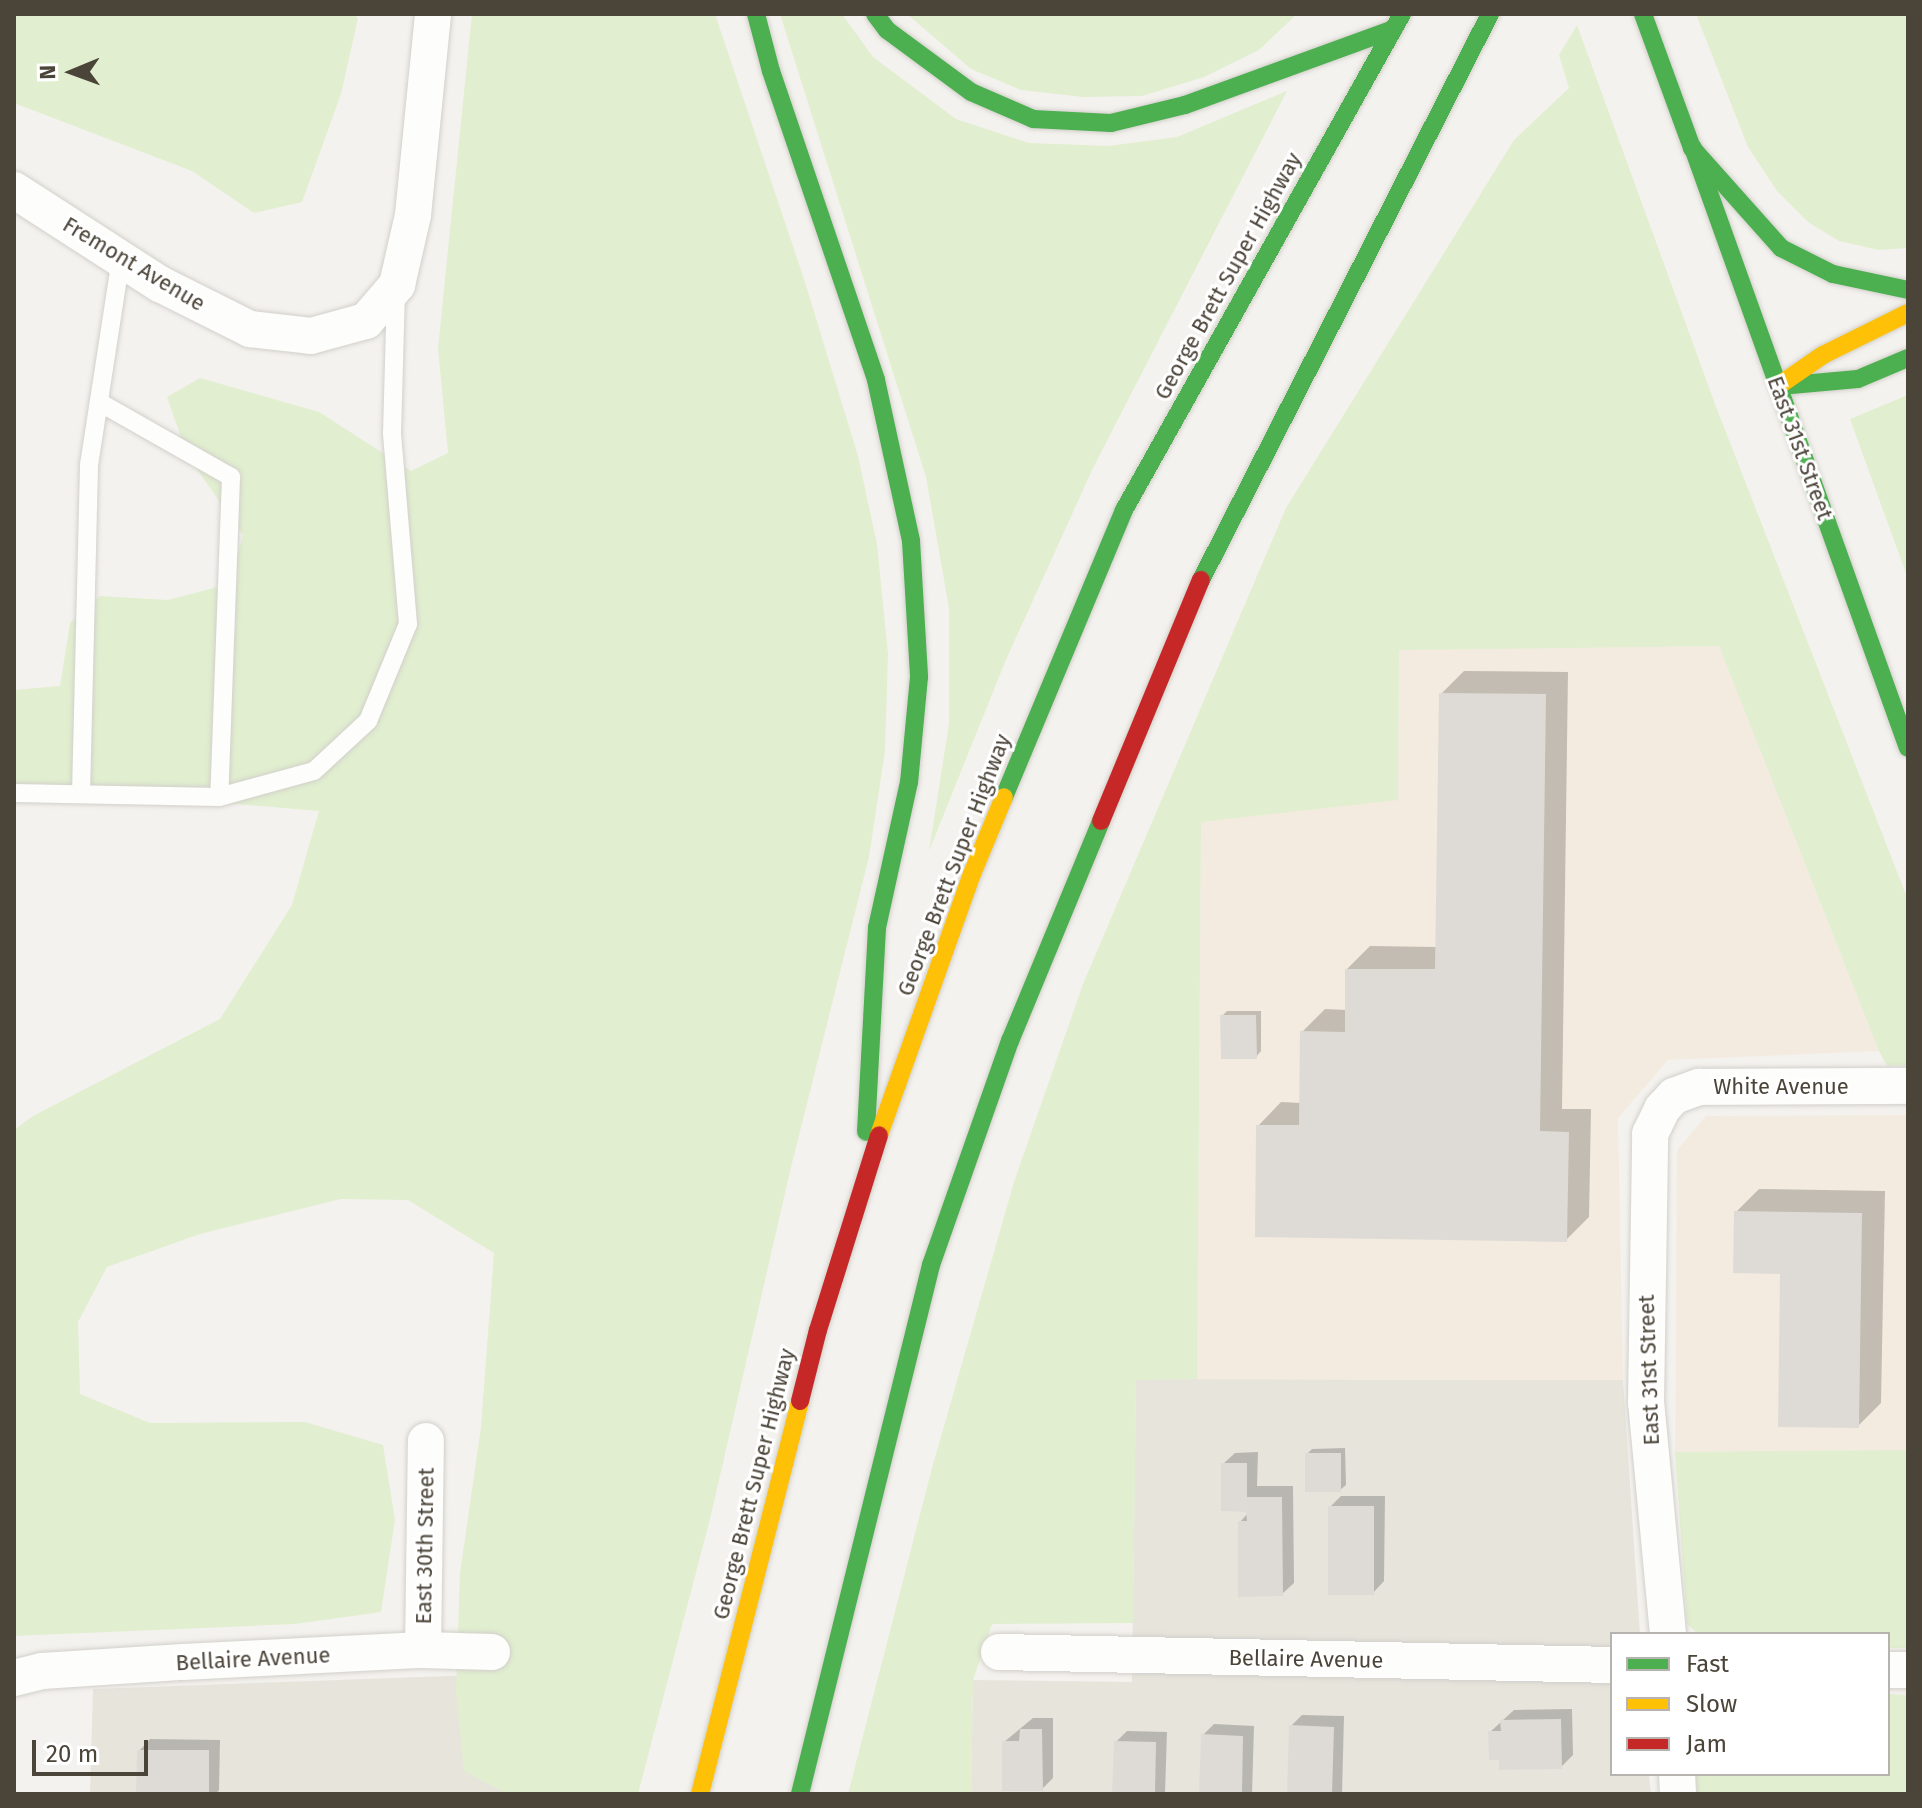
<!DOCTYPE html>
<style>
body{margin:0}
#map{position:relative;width:1922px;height:1808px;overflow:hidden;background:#f4f2ee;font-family:"Fira Sans",sans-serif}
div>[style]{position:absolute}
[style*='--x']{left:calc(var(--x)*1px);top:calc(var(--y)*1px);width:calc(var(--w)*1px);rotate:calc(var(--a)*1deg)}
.residential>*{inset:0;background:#e7e4dc}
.commercial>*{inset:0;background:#f3ebdf}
.green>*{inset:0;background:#e1eecf}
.shadow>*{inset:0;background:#0003}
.building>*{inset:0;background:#dedbd6}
.roads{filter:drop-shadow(0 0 2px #d2d0cb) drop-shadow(0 0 2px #d2d0cb)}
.lane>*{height:18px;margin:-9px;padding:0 9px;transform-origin:9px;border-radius:9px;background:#fdfdfc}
.street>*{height:36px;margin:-18px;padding:0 18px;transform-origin:18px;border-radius:18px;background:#fdfdfc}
.fast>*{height:18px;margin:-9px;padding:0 9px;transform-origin:9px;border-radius:9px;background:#4caf50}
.slow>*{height:18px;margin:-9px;padding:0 9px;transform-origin:9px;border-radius:9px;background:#ffc107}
.jam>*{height:18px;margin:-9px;padding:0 9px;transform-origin:9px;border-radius:9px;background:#c62828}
span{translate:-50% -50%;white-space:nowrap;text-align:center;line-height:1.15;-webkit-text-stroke:6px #fff;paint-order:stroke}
.street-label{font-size:22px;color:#4b4439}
.frame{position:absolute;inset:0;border:16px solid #4b4439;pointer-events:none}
.legend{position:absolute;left:1610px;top:1632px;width:280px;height:144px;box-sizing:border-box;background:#fff;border:2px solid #b7b4b0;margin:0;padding:10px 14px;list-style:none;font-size:24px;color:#4b4439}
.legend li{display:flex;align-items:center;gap:16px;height:40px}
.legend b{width:40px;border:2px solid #b7b4b0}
.north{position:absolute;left:32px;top:32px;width:80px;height:80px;-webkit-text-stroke:6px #fff;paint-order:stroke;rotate:269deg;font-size:22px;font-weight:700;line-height:32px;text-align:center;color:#4b4439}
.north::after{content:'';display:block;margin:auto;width:28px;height:36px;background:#4b4439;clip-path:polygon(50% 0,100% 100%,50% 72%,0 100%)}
.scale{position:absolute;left:32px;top:1740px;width:116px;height:36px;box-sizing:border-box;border:4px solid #4b4439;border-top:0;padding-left:10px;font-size:24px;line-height:28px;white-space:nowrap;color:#4b4439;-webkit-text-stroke:6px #fff;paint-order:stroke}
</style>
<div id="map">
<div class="residential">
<i style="clip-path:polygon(1136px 1379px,1623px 1380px,1640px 1634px,1612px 1634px,1612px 1774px,1649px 1774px,1651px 1794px,971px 1794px,973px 1680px,1132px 1682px)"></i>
<i style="clip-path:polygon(502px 1674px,573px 1794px,90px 1794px,93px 1689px)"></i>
</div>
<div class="commercial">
<i style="clip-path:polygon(1719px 646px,1879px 1051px,1668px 1060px,1618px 1118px,1623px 1380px,1197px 1379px,1201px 821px,1398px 799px,1399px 649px)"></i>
<i style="clip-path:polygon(1908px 1115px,1908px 1450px,1675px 1452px,1677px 1150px,1706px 1116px)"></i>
</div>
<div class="green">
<i style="clip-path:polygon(14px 14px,353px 14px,358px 18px,341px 94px,302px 202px,254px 213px,192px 171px,14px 103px)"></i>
<i style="clip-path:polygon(472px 14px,715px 14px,804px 279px,858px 456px,877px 544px,888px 654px,885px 751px,869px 857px,791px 1167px,711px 1515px,638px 1794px,507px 1794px,464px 1771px,456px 1691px,460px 1573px,481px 1427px,494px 1253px,408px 1200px,341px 1199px,200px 1234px,107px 1267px,78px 1322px,80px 1394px,150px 1423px,305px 1422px,383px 1445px,395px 1520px,381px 1612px,295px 1624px,14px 1636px,14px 1130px,33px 1116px,220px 1019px,292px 905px,319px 811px,14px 785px,14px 690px,60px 686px,70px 623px,100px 596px,168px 600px,229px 584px,243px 535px,187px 455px,167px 397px,200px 378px,319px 412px,411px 471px,448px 453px,438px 348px)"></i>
<i style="clip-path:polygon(780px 14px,842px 14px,873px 57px,956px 119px,1029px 143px,1108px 146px,1177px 137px,1287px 91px,1093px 468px,1005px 662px,929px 851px,949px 724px,949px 608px,926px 477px)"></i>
<i style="clip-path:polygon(907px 14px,1297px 14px,1259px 50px,1204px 77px,1142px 96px,1083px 97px,1021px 90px,971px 69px)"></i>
<i style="clip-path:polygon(1696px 14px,1908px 14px,1908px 248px,1879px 250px,1839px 241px,1808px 222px,1777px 191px,1748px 147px)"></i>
<i style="clip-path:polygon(1577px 25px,1715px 404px,1908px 900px,1908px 1065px,1887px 1066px,1879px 1051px,1719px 646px,1399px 650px,1398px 800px,1201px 822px,1197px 1379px,1136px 1380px,1133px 1623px,992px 1624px,973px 1680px,971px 1794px,848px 1794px,932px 1468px,1014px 1182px,1083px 984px,1286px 508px,1514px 140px,1569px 88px,1559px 55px)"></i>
<i style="clip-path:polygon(1908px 395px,1908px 579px,1850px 419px)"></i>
<i style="clip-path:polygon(1908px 1450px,1908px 1648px,1888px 1648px,1888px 1634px,1698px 1634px,1687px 1624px,1675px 1452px)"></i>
<i style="clip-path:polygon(1888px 1694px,1908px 1695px,1908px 1794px,1697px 1794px,1696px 1774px,1888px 1774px)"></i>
</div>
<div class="shadow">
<i style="clip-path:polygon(1464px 671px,1568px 672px,1562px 1109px,1591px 1109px,1589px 1217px,1566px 1240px,1258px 1126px,1281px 1102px,1301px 1103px,1302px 1032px,1325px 1009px,1347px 1010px,1347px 969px,1370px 946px,1437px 947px,1441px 694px)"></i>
<i style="clip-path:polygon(1227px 1011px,1261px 1011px,1261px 1051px,1256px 1057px,1222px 1016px)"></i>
<i style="clip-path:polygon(1759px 1189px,1885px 1191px,1881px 1403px,1858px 1426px,1782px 1272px,1736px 1212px)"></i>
<i style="clip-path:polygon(1345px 1448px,1346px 1485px,1340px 1490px,1307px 1454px,1312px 1449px)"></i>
<i style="clip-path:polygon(1258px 1452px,1257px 1486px,1293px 1486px,1294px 1583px,1282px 1594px,1240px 1522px,1248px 1513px,1223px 1464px,1235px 1453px)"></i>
<i style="clip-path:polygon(1341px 1496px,1385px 1496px,1384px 1581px,1373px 1593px,1330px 1507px)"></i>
<i style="clip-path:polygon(1572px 1709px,1573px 1755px,1561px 1767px,1501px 1758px,1490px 1732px,1514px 1710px)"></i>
<i style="clip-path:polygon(1302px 1715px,1344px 1716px,1342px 1794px,1289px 1794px,1291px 1726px)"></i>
<i style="clip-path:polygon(1033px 1718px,1053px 1718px,1053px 1778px,1042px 1789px,1004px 1742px)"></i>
<i style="clip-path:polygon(1214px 1724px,1254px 1726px,1252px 1794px,1201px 1794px,1203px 1735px)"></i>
<i style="clip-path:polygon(1127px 1731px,1167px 1732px,1165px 1794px,1114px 1794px,1116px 1742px)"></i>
<i style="clip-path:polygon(150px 1739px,220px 1740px,219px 1790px,216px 1794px,138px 1794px,139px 1751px)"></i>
</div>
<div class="building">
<i style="clip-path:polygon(1439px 693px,1546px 694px,1540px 1131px,1569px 1132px,1567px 1242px,1255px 1237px,1256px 1125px,1299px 1125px,1300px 1031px,1345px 1032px,1345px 969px,1435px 969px)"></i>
<i style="clip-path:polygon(1220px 1015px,1256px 1015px,1257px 1059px,1221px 1059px)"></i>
<i style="clip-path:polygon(1734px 1211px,1862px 1213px,1859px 1428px,1778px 1427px,1780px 1274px,1733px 1273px)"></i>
<i style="clip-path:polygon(1305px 1453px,1341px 1453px,1341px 1492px,1305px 1492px)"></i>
<i style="clip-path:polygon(1221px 1463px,1247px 1463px,1247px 1497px,1282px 1497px,1283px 1596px,1238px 1597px,1238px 1521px,1247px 1521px,1246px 1512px,1221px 1511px)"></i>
<i style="clip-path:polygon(1328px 1506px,1374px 1506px,1374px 1595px,1328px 1595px)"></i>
<i style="clip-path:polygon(1561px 1719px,1562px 1769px,1499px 1770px,1499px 1760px,1489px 1760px,1488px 1731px,1501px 1731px,1500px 1720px)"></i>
<i style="clip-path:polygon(1289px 1725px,1334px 1727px,1332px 1794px,1287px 1794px)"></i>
<i style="clip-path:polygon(1020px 1729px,1042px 1729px,1043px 1791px,1002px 1791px,1002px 1741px,1019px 1741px)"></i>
<i style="clip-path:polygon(1201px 1734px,1243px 1736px,1242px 1794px,1199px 1794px)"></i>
<i style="clip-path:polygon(1114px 1741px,1156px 1742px,1155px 1794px,1112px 1794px)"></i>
<i style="clip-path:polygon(137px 1750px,209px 1750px,209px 1794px,136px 1794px)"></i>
</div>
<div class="roads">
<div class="lane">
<i style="--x:99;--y:402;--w:152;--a:29.6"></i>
<i style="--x:231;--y:477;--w:320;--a:92.1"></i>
<i style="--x:14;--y:793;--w:205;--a:1.1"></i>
<i style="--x:219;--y:797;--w:98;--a:-15.3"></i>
<i style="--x:314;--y:771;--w:74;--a:-42.8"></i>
<i style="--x:368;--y:721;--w:105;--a:-67.6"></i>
<i style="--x:408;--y:624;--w:191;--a:-94.8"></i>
<i style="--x:392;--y:434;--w:145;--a:-88.4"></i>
<i style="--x:81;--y:794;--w:329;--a:-88.6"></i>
<i style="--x:89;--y:465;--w:208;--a:-81.2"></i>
</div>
<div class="street">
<i style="--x:14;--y:190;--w:174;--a:32.8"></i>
<i style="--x:160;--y:284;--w:101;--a:26.6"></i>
<i style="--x:250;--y:329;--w:61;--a:6.5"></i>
<i style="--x:311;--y:336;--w:57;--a:-15.3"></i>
<i style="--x:366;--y:321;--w:48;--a:-49.3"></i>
<i style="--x:397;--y:285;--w:72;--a:-77.1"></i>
<i style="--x:413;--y:215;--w:202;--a:-84.3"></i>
<i style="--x:1668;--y:1634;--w:232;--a:-95.4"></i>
<i style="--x:1646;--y:1403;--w:269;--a:-89.1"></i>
<i style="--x:1650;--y:1134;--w:28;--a:-64"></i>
<i style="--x:1662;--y:1109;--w:18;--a:-47"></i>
<i style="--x:1674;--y:1096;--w:27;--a:-20"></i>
<i style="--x:1699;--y:1087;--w:209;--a:-0.3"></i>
<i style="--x:423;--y:1650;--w:209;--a:-89.2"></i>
<i style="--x:999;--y:1652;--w:613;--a:1.21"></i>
<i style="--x:1888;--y:1670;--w:20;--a:0"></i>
<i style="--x:14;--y:1678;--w:29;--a:-14"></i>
<i style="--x:42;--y:1671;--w:141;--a:-3.7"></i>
<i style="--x:183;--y:1662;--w:240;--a:-2.9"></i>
<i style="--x:423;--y:1650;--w:69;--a:1.7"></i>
<i style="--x:1677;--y:1774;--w:20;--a:87"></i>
</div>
<div class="fast">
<i style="--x:756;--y:14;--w:59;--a:75.3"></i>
<i style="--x:771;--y:71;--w:326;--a:71.2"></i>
<i style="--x:876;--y:380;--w:165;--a:77.7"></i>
<i style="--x:911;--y:541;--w:136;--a:86.6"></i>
<i style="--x:919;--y:677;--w:105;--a:95.4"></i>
<i style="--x:909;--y:782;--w:149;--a:102.4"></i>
<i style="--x:877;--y:928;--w:204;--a:93.1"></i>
<i style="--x:875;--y:14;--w:20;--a:53"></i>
<i style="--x:887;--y:30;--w:104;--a:36.4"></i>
<i style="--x:971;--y:92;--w:68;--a:23.5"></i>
<i style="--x:1033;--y:119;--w:78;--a:2.9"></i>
<i style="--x:1111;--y:123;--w:76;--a:-13.7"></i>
<i style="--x:1185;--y:105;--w:222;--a:-20"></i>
<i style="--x:1643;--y:14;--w:143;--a:69.9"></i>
<i style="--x:1692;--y:148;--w:134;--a:48.3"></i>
<i style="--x:1781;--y:248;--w:58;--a:26.6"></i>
<i style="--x:1833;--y:274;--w:77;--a:12"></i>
<i style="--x:1693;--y:148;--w:637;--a:70.29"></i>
<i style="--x:1780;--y:386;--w:78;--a:-5.1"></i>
<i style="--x:1858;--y:379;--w:54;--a:-22.8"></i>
<i style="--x:1201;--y:580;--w:636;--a:-62.95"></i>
<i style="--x:1004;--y:797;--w:311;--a:-67.3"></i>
<i style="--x:1124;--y:510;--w:569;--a:-60.73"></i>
<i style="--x:800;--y:1794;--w:545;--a:-76.09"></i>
<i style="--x:931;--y:1265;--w:238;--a:-70.6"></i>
<i style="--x:1010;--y:1041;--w:238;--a:-67.5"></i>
</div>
<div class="slow">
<i style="--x:1778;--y:386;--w:55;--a:-34.6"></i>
<i style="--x:1823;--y:355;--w:95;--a:-26.3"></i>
<i style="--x:879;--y:1135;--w:277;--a:-70.4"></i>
<i style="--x:972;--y:874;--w:83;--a:-67.4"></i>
<i style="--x:700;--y:1794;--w:406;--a:-75.7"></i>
</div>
<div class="jam">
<i style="--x:1101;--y:821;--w:261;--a:-67.5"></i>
<i style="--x:800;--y:1401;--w:73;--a:-75.8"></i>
<i style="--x:818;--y:1330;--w:204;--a:-72.6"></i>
</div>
</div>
<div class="street-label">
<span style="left:134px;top:264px;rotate:31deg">Fremont Avenue</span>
<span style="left:1228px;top:276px;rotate:-61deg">George Brett Super Highway</span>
<span style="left:1800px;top:448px;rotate:70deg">East 31st Street</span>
<span style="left:954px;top:865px;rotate:-69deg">George Brett Super Highway</span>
<span style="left:1781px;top:1087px">White Avenue</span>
<span style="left:1649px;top:1370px;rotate:-92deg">East 31st Street</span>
<span style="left:754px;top:1484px;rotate:-76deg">George Brett Super Highway</span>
<span style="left:425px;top:1546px;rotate:-89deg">East 30th Street</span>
<span style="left:253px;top:1659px;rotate:-3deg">Bellaire Avenue</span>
<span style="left:1306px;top:1659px;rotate:1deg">Bellaire Avenue</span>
</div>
<div class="frame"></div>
<ul class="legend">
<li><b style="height:10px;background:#4caf50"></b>Fast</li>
<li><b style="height:10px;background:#ffc107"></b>Slow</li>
<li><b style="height:10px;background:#c62828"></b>Jam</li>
</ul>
<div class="north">N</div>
<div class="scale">20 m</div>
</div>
